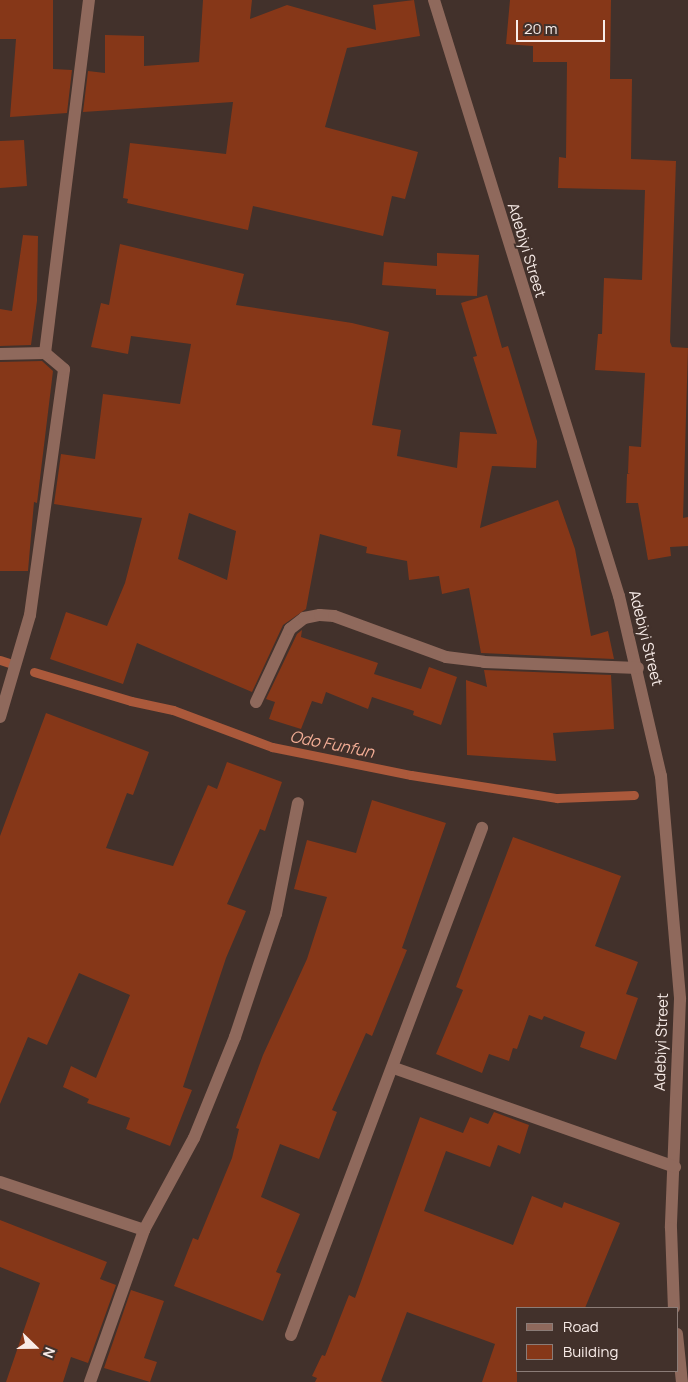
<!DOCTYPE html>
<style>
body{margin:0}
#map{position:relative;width:688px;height:1382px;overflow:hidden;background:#42312b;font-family:Manrope,sans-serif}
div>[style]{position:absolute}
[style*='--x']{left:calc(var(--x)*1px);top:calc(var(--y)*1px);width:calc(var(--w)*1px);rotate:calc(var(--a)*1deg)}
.stream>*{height:9px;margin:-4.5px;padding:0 4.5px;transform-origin:4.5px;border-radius:4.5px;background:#ab593b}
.building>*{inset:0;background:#863718}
.street>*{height:12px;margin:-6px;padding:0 6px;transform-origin:6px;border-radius:6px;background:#8f695c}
span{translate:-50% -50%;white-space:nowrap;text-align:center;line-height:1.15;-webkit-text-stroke:4px #42312b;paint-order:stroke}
.street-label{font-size:15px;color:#f8ece8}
.water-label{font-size:16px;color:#f3ae96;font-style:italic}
.legend{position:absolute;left:516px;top:1307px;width:162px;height:65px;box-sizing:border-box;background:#42312b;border:1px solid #8b7c77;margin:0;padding:6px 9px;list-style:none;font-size:15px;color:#f8ece8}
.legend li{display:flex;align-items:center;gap:10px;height:25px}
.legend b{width:25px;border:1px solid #8b7c77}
.north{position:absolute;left:10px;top:1322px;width:50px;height:50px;-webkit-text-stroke:4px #42312b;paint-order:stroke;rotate:112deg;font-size:14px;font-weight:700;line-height:20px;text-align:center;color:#f8ece8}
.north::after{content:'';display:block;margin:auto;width:18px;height:22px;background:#f8ece8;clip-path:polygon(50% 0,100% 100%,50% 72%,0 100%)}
.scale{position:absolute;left:516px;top:20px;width:89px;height:22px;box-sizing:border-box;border:2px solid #f8ece8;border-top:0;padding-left:6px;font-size:15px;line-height:18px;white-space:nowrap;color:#f8ece8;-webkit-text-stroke:4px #42312b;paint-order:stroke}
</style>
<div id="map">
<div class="stream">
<i style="--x:0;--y:660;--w:9;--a:18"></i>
<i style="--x:34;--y:672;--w:101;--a:16.6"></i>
<i style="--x:131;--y:701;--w:43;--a:12.1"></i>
<i style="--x:173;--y:710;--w:106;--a:20.5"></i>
<i style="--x:272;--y:747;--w:142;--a:11.4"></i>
<i style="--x:411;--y:775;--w:148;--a:9"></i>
<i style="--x:557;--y:798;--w:77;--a:-2.2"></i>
</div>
<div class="building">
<i style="clip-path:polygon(0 0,53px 0,53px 69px,72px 70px,67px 113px,10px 117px,16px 39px,0 39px)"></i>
<i style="clip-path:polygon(203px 0,252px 0,250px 19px,287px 5px,376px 30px,373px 5px,414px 0,420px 36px,347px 48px,325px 127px,418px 152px,405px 199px,392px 196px,383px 236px,253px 206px,248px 230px,127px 203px,128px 199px,123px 198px,130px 143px,226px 154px,233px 102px,83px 112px,88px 71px,105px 73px,105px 35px,144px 36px,144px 66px,199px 62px)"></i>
<i style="clip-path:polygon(510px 0,611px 0,610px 79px,632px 79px,631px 159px,676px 161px,670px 342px,672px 347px,688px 348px,683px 518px,688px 517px,688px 546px,670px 547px,671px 556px,648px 560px,638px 503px,626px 503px,627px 474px,630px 473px,628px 473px,629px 446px,641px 447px,645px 373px,595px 370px,598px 334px,602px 334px,604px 278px,642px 280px,645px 190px,558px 188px,559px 157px,566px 158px,567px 62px,533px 62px,533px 46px,506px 44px)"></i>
<i style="clip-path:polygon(24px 140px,27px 186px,0 188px,0 141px)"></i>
<i style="clip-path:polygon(23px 235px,38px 236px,37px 301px,31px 345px,0 346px,0 309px,12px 311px)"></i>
<i style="clip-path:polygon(evenodd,120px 244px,244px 274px,236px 305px,352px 323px,389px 332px,372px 425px,401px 430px,397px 456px,457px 468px,460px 432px,497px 434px,473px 357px,477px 356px,461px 303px,487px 295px,502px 348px,508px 346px,537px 441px,536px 468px,492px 466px,480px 528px,558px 500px,575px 549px,591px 636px,608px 631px,614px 659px,481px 653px,469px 588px,442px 594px,439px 576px,409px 580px,407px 561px,366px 553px,367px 547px,320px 534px,306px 609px,283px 625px,252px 692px,137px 643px,123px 684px,50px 659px,66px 612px,107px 626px,125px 583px,142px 518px,54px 504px,61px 454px,95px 459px,103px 394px,180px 404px,191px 344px,131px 336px,128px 354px,91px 347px,101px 303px,109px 305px,120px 244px,189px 513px,236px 531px,227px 580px,178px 559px,189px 513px)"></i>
<i style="clip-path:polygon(437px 253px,479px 255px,477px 296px,436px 295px,436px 289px,382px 285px,384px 262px,437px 266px)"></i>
<i style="clip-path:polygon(42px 361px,53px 371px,37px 503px,34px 502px,28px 571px,0 571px,0 362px)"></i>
<i style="clip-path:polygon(302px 630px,301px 637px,378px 663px,374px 674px,421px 689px,429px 667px,457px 677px,441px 725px,413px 715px,414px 711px,372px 697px,368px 709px,326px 692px,322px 704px,312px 701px,301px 729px,269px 719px,275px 702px,266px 699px,297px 634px)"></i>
<i style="clip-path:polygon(484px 670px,611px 675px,614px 729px,553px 733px,556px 761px,467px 755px,466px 680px,487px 687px)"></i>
<i style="clip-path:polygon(46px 713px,149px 752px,133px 795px,127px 793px,106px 848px,173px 866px,208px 785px,217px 789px,227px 762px,282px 782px,265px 831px,260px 829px,227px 904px,246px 911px,226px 958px,183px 1087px,192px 1090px,170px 1146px,126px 1129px,130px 1118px,87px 1103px,89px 1099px,63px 1087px,71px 1066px,96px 1078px,130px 995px,79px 973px,47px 1045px,28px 1037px,0 1104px,0 836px)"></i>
<i style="clip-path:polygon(372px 800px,446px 823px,402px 948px,407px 950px,372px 1036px,366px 1033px,332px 1110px,337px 1112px,319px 1159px,280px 1144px,261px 1197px,300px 1214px,276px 1272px,281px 1274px,263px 1321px,174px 1286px,193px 1238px,198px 1240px,232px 1158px,239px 1129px,236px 1128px,263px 1055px,307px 959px,327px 897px,294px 889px,307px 840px,356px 853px)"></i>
<i style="clip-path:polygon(513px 837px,621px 876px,595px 946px,638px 962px,626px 994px,638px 998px,616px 1060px,580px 1047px,585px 1032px,544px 1016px,542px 1020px,529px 1015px,517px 1049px,513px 1048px,509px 1061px,489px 1054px,482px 1073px,436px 1054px,463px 990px,456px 987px)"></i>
<i style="clip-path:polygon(494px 1112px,529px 1125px,520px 1154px,498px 1145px,490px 1167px,446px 1151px,424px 1211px,513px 1245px,532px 1196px,562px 1208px,564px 1202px,620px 1223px,585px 1308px,517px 1308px,517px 1382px,482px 1382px,495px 1344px,407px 1312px,381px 1381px,384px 1382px,315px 1382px,317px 1378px,312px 1376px,322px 1355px,325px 1356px,349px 1295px,355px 1298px,420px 1117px,463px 1133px,470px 1117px,488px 1124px)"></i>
<i style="clip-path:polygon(0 1220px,107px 1262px,100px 1279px,116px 1285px,88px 1363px,71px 1357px,63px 1382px,6px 1382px,40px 1283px,0 1267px)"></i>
<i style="clip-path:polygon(131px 1290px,164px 1301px,144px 1358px,157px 1362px,150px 1382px,104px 1368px)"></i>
</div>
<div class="street">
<i style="--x:434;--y:0;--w:624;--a:72.76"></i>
<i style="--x:619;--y:596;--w:185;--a:76.9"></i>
<i style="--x:661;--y:776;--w:224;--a:85.1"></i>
<i style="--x:680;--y:999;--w:229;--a:92.3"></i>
<i style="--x:671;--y:1228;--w:80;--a:87.9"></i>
<i style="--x:0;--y:354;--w:45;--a:-1.3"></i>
<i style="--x:256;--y:702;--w:81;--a:-65"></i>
<i style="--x:290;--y:629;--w:18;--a:-38"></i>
<i style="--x:304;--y:618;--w:16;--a:-11"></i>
<i style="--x:320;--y:615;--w:14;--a:4"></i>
<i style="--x:334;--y:616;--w:119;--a:20.1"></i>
<i style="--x:446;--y:657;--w:38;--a:7"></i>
<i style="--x:484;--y:662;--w:154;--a:2.2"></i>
<i style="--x:0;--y:717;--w:106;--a:-73.6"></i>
<i style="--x:30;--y:615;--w:248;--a:-82.1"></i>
<i style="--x:64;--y:369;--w:25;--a:-140"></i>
<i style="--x:45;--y:353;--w:356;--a:-82.9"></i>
<i style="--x:394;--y:1068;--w:298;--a:19.4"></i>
<i style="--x:0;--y:1182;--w:152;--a:18.4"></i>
<i style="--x:677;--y:1334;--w:48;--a:84.1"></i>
<i style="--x:291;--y:1335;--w:542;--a:-69.36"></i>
<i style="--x:90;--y:1382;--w:161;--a:-70.4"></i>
<i style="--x:144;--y:1230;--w:105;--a:-61.5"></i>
<i style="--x:194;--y:1138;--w:109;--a:-67.9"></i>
<i style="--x:235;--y:1037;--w:130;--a:-71.6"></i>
<i style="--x:276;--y:914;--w:113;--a:-78.8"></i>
</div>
<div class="street-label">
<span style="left:527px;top:250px;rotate:73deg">Adebiyi Street</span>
<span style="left:646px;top:638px;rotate:76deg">Adebiyi Street</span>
<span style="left:661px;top:1042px;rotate:-88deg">Adebiyi Street</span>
</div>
<div class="water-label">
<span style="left:332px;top:744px;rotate:11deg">Odo Funfun</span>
</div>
<ul class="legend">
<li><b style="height:6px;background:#8f695c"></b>Road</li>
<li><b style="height:14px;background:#863718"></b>Building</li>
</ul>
<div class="north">N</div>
<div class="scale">20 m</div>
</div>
